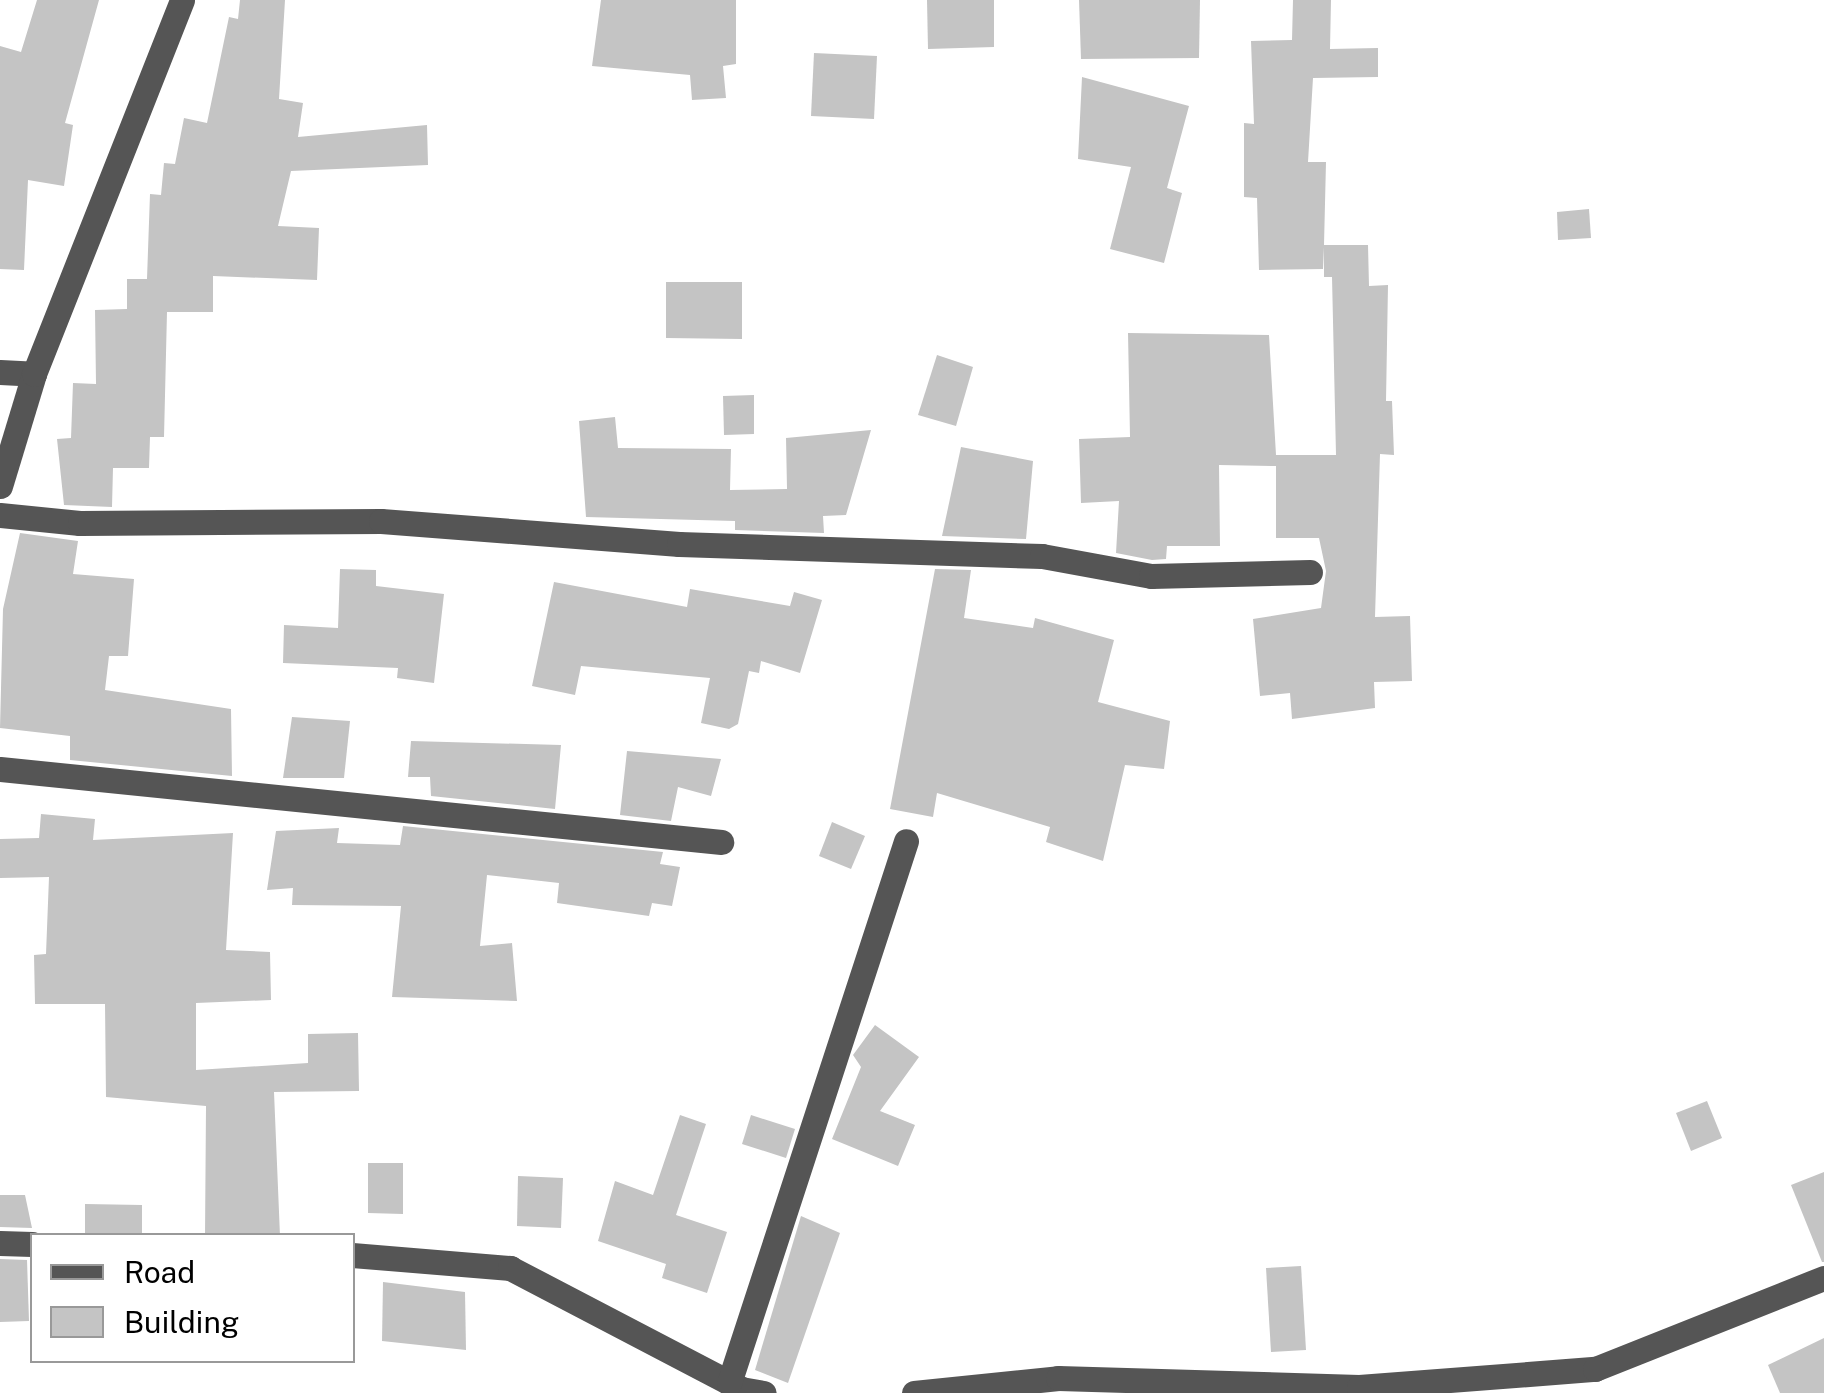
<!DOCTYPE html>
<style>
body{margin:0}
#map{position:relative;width:1824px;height:1393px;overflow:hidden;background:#fff;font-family:"Public Sans",sans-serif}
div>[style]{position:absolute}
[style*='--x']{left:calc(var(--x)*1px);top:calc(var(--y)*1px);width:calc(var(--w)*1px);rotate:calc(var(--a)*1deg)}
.building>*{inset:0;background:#c4c4c4}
.minor>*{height:25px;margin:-12.5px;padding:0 12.5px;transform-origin:12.5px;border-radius:12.5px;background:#555}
span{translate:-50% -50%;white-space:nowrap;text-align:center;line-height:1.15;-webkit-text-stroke:8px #fff;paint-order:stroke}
.legend{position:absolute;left:30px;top:1233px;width:325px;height:130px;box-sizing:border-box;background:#fff;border:2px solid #999;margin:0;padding:12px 18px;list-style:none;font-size:30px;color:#000}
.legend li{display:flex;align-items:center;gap:20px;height:50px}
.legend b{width:50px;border:2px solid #999}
</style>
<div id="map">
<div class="building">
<i style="clip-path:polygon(37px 0,99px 0,65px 123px,73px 125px,64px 186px,28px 180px,24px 270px,0 269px,0 46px,21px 52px)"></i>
<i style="clip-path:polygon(240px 0,285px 0,279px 99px,303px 103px,298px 137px,427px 125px,428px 165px,291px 171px,278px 226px,319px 228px,317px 280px,213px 276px,213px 312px,167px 312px,164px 437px,150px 437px,149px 468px,113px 468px,112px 507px,64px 505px,57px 439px,71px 438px,73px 383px,96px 384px,95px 310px,127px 309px,127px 279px,147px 279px,150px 194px,161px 195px,164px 163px,175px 164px,184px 118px,207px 123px,229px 17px,238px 19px)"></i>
<i style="clip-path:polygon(601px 0,736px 0,736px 64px,723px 66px,726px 98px,692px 100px,690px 75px,592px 66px)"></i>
<i style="clip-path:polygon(927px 0,994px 0,994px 47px,928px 49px)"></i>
<i style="clip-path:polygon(1079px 0,1200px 0,1199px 58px,1081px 59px)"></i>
<i style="clip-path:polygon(1293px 0,1331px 0,1330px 49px,1378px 48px,1378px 77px,1313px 78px,1308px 162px,1326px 162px,1324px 245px,1368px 245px,1369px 286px,1388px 285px,1386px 401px,1392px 401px,1394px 455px,1380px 454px,1375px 617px,1410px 616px,1412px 681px,1374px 682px,1375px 708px,1292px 719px,1290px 693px,1260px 696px,1253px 619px,1321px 608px,1326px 571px,1319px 538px,1276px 538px,1276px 466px,1219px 465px,1220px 546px,1167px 546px,1166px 559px,1152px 560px,1116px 553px,1119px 501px,1081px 503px,1079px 439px,1130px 437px,1128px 333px,1269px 335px,1276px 455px,1336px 455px,1332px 277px,1324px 277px,1324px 247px,1323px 269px,1259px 270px,1257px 198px,1244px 197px,1244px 123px,1254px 124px,1251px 41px,1292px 40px)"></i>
<i style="clip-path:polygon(814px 53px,877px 56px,874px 119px,811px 116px)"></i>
<i style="clip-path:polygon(1082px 77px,1189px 106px,1167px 188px,1182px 193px,1164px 263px,1110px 249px,1131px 167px,1078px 159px)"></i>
<i style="clip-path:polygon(1589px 209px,1591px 238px,1558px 240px,1557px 212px)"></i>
<i style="clip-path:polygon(666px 282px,742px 282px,742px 339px,666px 338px)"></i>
<i style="clip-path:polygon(937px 355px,973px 367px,956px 426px,918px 415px)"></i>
<i style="clip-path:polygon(754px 395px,754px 434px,724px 435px,723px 396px)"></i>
<i style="clip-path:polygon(615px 417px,618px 448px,731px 449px,730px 490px,787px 489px,786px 438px,871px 430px,846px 515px,823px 516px,824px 533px,735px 530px,735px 521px,586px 517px,579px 421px)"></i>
<i style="clip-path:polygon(961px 447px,1033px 461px,1026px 539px,942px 536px)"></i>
<i style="clip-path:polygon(20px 533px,78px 541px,73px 574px,134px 579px,128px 656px,109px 656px,105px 690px,231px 709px,232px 776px,70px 760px,70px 736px,0 728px,3px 609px)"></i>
<i style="clip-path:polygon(340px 569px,376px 570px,376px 586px,444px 594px,434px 683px,397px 678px,398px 668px,283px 663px,284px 625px,338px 628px)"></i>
<i style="clip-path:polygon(935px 569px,971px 570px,964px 618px,1033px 628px,1035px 618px,1114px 640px,1098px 702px,1170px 721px,1164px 769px,1125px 765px,1103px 861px,1046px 842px,1050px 827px,937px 793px,933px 817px,890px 809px)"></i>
<i style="clip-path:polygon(554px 582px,687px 607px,690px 589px,790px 606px,794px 592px,822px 600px,800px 673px,761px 661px,759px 673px,749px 671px,738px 724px,729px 729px,701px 723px,710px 678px,581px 666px,575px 695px,532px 686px)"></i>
<i style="clip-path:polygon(292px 717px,350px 721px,344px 778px,283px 778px)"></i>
<i style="clip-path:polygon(411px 741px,561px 745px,555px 809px,431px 796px,430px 777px,408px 777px)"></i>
<i style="clip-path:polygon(627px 751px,721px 759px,711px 796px,678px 787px,671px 821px,620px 815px)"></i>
<i style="clip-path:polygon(41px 814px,95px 819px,93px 840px,233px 833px,226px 950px,270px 952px,271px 1000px,196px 1003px,196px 1070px,308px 1063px,308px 1034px,358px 1033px,359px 1091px,274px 1092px,280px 1236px,205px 1236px,206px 1106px,106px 1097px,105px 1004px,35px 1004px,34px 955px,46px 954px,49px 877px,0 878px,0 839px,39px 838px)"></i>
<i style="clip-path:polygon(832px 822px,865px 836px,851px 869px,819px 856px)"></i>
<i style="clip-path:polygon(403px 826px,663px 852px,660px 864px,680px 867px,672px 906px,652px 903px,649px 916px,557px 903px,559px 883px,487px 875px,480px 946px,512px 943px,517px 1001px,392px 997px,401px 906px,292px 905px,293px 888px,267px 890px,276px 831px,339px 828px,337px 843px,400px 845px)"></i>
<i style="clip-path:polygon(875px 1025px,919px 1057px,880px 1111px,915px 1125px,898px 1166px,832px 1139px,861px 1067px,853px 1055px)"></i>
<i style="clip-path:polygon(1707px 1101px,1722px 1138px,1691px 1151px,1676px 1113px)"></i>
<i style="clip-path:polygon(680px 1115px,706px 1124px,676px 1215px,727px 1232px,707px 1293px,662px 1278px,666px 1264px,598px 1241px,615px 1181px,653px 1195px)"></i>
<i style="clip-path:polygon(751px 1115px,795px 1129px,786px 1158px,742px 1144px)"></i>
<i style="clip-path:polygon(368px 1163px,403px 1163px,403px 1214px,368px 1213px)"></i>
<i style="clip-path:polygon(1824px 1172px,1824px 1262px,1822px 1262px,1791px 1185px)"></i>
<i style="clip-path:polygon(518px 1176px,563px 1178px,561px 1228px,517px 1226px)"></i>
<i style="clip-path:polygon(0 1195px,25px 1195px,32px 1228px,0 1227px)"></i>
<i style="clip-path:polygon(85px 1204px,142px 1205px,142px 1236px,85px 1236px)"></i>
<i style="clip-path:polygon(801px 1216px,840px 1233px,788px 1383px,755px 1370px)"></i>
<i style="clip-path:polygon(0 1259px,27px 1260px,29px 1321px,0 1322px)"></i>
<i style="clip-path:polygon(1301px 1266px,1306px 1350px,1271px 1352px,1266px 1268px)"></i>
<i style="clip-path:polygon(383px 1282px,465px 1292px,466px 1350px,382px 1341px)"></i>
<i style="clip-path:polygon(1824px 1338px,1824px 1393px,1780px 1393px,1768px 1365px)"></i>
</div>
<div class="minor">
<i style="--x:0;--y:372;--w:34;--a:3"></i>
<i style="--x:0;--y:486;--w:117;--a:-73.1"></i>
<i style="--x:34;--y:374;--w:402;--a:-68.4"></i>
<i style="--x:0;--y:515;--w:80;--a:5.7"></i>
<i style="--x:80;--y:523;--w:301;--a:-0.4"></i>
<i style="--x:381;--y:521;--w:299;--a:4.4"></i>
<i style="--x:679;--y:544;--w:363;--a:1.9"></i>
<i style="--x:1042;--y:556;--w:111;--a:10.4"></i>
<i style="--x:1151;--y:576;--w:159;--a:-1.4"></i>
<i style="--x:0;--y:769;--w:725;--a:5.78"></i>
<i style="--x:0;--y:1243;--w:32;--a:2"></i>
<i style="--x:352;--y:1255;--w:159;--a:4.7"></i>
<i style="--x:510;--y:1268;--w:261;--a:27.6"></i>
<i style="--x:741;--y:1389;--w:23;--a:10"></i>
<i style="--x:729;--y:1383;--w:570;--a:-71.91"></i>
<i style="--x:914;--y:1393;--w:145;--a:-5.9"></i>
<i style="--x:1058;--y:1378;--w:301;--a:1.7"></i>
<i style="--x:1359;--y:1387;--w:237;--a:-4.4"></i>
<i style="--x:1595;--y:1369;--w:246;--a:-21.7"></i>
</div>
<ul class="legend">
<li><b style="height:12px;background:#555"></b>Road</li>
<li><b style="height:28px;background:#c4c4c4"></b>Building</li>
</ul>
</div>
